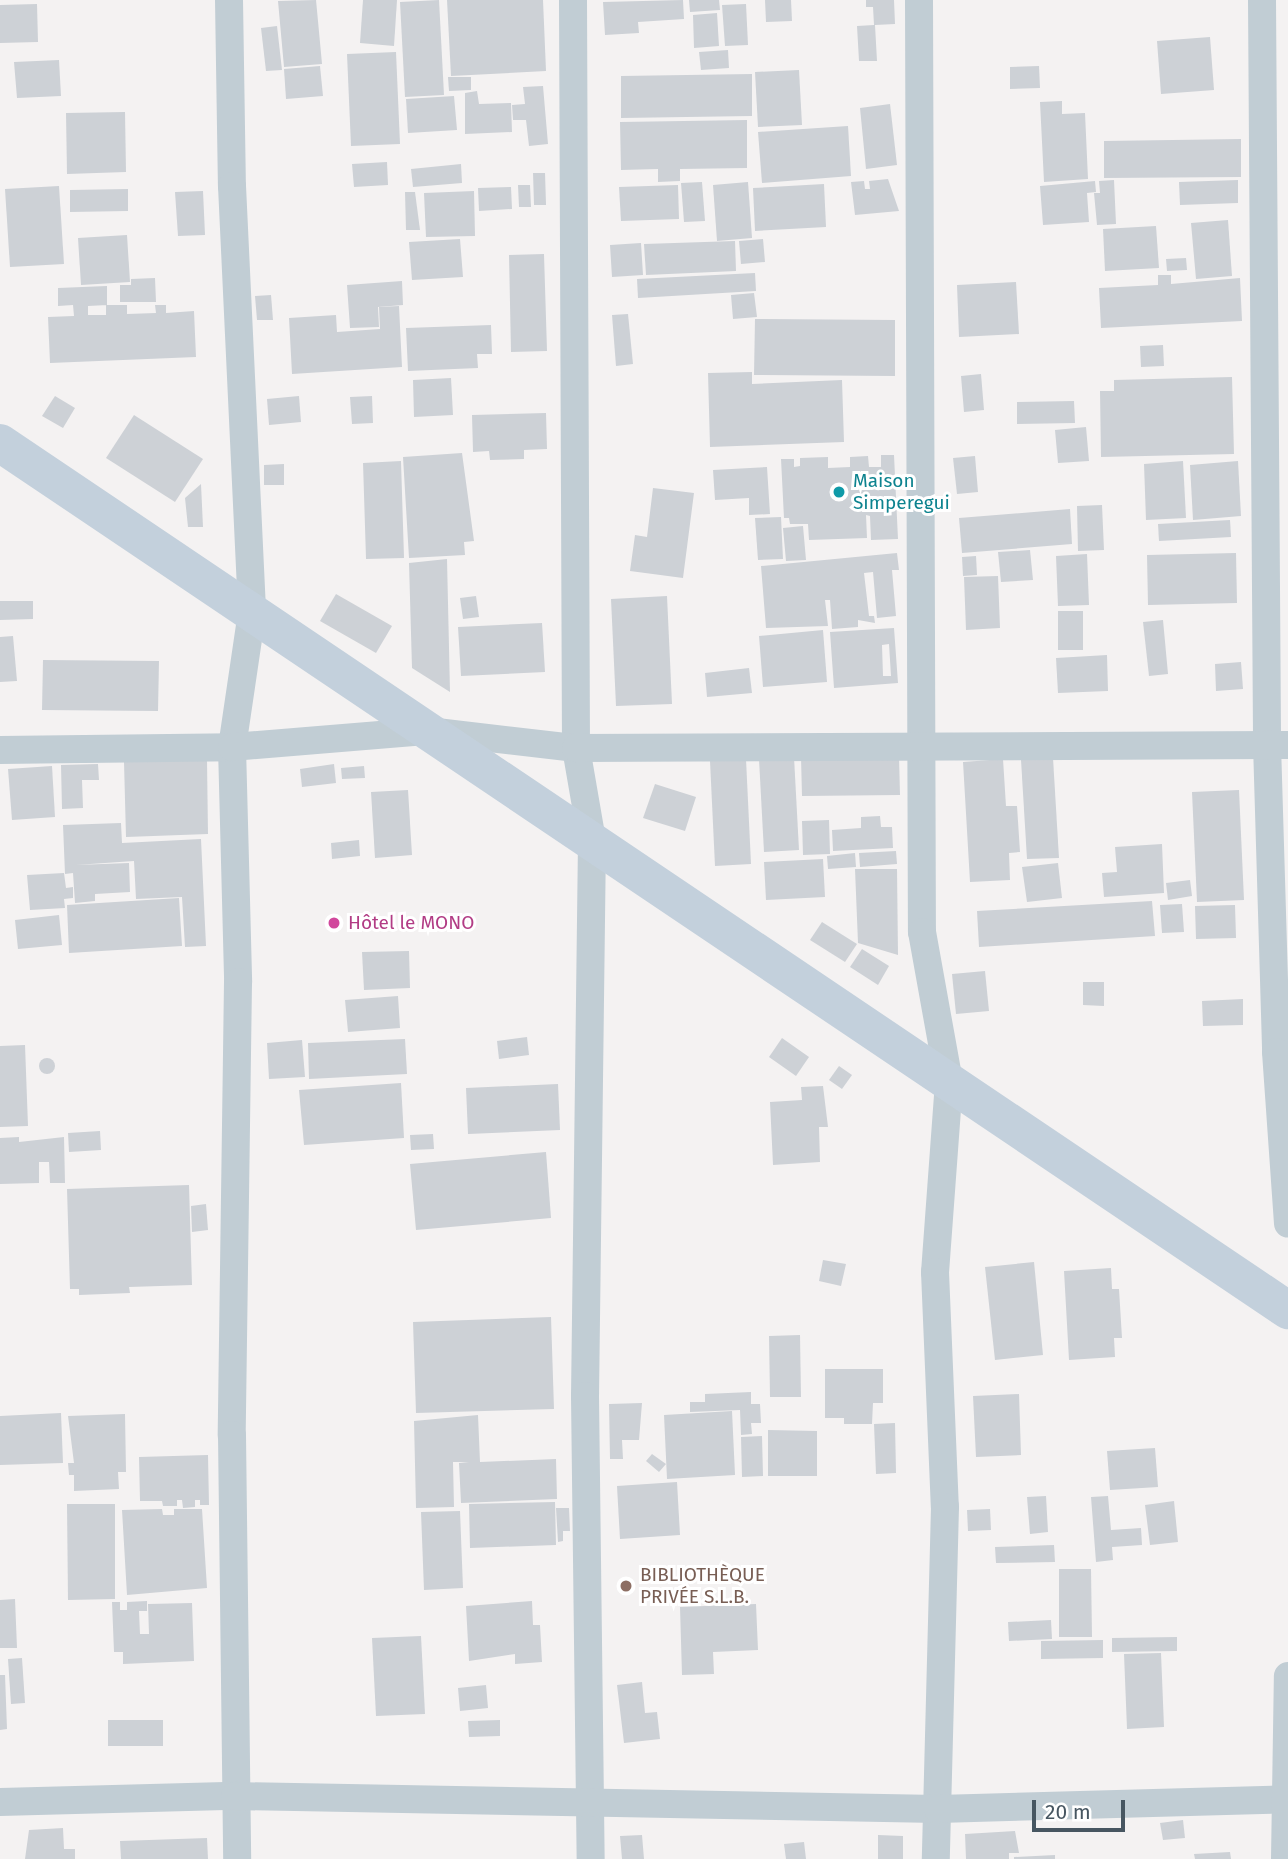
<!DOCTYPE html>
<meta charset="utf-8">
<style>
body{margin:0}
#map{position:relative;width:1288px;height:1859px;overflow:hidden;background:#f4f2f2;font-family:"Fira Sans",sans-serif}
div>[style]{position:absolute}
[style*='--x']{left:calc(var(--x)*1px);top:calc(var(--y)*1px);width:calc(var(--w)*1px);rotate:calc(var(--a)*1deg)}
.building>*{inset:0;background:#cdd1d6}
.round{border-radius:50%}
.street>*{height:28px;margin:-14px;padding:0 14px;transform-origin:14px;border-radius:14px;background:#c1cdd4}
.secondary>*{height:38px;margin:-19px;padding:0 19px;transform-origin:19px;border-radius:19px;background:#c3d0dc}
.dots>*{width:19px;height:19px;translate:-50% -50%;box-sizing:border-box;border:4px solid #fff;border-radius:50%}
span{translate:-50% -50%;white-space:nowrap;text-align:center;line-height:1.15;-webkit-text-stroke:6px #fff;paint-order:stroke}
.culture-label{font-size:19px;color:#0d838f}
.left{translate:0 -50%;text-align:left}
.hotel-label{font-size:19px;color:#b23c85}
.education-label{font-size:19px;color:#785e54}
.scale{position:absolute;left:1032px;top:1800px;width:93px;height:32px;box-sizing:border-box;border:4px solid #475661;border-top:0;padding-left:9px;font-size:21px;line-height:24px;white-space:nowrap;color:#475661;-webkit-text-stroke:5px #fff;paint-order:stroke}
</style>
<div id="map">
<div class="building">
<i style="clip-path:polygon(316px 0,322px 64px,284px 67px,278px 1px)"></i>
<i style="clip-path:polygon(363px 0,397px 0,394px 46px,360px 43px)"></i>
<i style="clip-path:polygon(439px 0,444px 95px,405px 97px,400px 2px)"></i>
<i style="clip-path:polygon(447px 0,543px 0,546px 71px,451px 76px)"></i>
<i style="clip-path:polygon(683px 0,684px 19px,638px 22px,639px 33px,605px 35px,603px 2px)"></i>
<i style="clip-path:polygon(689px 0,719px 0,720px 10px,690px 12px)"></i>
<i style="clip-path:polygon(765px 0,791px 0,792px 21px,766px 22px)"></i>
<i style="clip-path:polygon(866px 0,894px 0,895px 24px,875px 25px,877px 61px,859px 61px,857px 26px,874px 25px,873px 7px,866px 7px)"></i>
<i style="clip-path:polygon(37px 4px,38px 42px,0 43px,0 5px)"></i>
<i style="clip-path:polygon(746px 4px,748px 45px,725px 46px,722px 5px)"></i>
<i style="clip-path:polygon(717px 13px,719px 46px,694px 48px,693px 15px)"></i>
<i style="clip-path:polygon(277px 26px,282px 70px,266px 71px,261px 28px)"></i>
<i style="clip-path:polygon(1210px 37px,1214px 90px,1161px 94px,1157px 41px)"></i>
<i style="clip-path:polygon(728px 50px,729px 68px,701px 70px,699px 52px)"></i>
<i style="clip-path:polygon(396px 52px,400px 144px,351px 146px,347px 54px)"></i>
<i style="clip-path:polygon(59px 60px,61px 96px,17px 98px,14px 62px)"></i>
<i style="clip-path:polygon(320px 66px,323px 96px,286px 99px,284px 69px)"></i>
<i style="clip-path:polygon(1039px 66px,1040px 88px,1010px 89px,1010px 67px)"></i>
<i style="clip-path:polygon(799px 70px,802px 125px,758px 127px,755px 72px)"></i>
<i style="clip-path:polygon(752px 74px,752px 116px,621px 118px,621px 76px)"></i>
<i style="clip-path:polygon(448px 77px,471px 77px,471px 90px,449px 91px)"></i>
<i style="clip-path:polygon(543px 86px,548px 144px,529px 146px,526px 120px,513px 120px,512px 105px,525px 104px,523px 87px)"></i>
<i style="clip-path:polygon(477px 91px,479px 104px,511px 103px,512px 132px,465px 134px,465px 93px)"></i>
<i style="clip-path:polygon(454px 96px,457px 130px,408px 133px,406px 99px)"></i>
<i style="clip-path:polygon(1062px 101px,1062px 114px,1085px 113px,1088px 179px,1044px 182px,1040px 102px)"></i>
<i style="clip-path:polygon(890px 104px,897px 165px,866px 169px,860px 108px)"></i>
<i style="clip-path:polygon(125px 112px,126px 172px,67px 174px,66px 113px)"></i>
<i style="clip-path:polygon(747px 120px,747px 168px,680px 169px,680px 181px,658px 182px,658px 169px,621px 170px,620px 122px)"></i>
<i style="clip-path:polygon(848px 126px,851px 176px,762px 183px,758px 132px)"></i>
<i style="clip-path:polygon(1241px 139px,1241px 177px,1104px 178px,1104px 141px)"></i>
<i style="clip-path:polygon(387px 162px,388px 185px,354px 187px,352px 164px)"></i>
<i style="clip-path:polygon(461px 164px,462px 183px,413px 187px,411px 169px)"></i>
<i style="clip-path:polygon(533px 173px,545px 173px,546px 205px,534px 205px)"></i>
<i style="clip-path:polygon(888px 179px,899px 211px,855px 215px,851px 182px,864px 181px,865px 189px,870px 189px,869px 181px)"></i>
<i style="clip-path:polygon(1114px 180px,1116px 224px,1097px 225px,1094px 193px,1100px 193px,1099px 181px)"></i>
<i style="clip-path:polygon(1238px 180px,1238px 203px,1180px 205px,1179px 182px)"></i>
<i style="clip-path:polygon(1095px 181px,1096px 192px,1087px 193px,1089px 222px,1043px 225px,1040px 186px)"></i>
<i style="clip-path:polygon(702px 182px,705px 221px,684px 222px,681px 183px)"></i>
<i style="clip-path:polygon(748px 182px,752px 238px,717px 241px,713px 185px)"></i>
<i style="clip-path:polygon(824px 184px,826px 227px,755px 231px,753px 188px)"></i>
<i style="clip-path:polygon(518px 185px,530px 185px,531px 207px,519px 207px)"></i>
<i style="clip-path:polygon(678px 185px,679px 219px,621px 221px,619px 187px)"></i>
<i style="clip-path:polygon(59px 186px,64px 264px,10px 267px,5px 189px)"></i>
<i style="clip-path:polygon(511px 187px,512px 209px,479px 211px,478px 188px)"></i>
<i style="clip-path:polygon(128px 189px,128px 211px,70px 212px,70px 190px)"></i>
<i style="clip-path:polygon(203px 191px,205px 235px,178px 236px,175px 192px)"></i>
<i style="clip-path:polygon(474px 191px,475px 236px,426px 237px,424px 193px)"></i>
<i style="clip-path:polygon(405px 192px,415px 192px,420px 230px,406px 230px)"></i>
<i style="clip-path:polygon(1228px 220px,1232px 276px,1196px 279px,1191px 223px)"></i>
<i style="clip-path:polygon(1156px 226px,1159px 268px,1105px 271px,1103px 229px)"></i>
<i style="clip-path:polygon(127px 235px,130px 282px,81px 285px,78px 238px)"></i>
<i style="clip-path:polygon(460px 239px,463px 277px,412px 280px,409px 242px)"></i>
<i style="clip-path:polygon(763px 239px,765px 262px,741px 264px,739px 241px)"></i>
<i style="clip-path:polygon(735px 241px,736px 271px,646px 275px,644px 244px)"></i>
<i style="clip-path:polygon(641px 243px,643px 275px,612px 277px,610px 245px)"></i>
<i style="clip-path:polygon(544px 254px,547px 351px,511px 352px,509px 255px)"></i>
<i style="clip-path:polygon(1186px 258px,1187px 270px,1167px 271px,1166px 259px)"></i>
<i style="clip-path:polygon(755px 273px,756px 291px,638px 298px,637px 279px)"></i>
<i style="clip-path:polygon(1158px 275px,1171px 275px,1171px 284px,1240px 278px,1242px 321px,1101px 328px,1099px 288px,1158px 285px)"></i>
<i style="clip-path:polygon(155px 278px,156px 302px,120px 302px,120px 285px,131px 285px,131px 279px)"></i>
<i style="clip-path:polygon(402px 281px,403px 305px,378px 307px,379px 327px,350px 328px,347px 285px)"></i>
<i style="clip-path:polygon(1016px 282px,1019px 334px,959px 337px,957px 285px)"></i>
<i style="clip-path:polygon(107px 286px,107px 305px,88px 306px,88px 315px,106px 315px,106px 305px,127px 305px,127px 314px,156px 313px,155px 305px,166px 305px,166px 313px,194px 311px,196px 357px,50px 363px,48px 317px,74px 316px,73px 305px,58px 306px,58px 288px)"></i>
<i style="clip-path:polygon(754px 293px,757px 317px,733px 319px,731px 295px)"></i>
<i style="clip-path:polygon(271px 295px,273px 320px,257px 320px,255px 296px)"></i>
<i style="clip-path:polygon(399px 306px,402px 367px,292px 374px,289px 318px,336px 315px,337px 332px,380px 329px,379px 307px)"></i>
<i style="clip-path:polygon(628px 314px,633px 364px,616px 366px,612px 315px)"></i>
<i style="clip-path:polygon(755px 319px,895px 320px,895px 376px,754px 375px)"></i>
<i style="clip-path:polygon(491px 325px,492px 354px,477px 354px,478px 368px,408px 371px,406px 328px)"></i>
<i style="clip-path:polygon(1163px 345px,1164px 366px,1141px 367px,1140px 346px)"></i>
<i style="clip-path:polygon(752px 372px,752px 384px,842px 380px,844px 442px,710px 447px,708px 373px)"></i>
<i style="clip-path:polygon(981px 374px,984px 410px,964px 412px,961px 376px)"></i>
<i style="clip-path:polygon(1232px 377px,1234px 454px,1101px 457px,1100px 391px,1114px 391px,1114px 380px)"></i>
<i style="clip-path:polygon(451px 378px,453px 415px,414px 417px,413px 380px)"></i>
<i style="clip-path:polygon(55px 396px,75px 408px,63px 428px,42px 416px)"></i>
<i style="clip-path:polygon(299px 396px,301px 422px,269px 425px,267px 399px)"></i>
<i style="clip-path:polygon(372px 396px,373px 423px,352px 424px,350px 397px)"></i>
<i style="clip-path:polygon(1074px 401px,1075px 423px,1017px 424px,1017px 402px)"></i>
<i style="clip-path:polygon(546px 413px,547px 449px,524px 450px,524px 459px,490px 460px,489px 451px,473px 452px,472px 415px)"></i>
<i style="clip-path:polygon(134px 415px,203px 459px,175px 502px,106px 458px)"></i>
<i style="clip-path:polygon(1086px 427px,1089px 461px,1058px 463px,1055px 430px)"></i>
<i style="clip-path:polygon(462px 453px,474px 541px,464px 542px,465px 555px,409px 558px,403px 457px)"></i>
<i style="clip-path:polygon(881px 455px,894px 455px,898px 539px,871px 540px,870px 516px,866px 515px,867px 538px,809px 540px,808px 524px,790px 524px,789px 518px,784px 518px,781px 459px,794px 459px,794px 467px,800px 466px,800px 458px,828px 457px,828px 468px,850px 467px,850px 457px,868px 456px,869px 467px,881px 467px)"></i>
<i style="clip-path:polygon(975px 456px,978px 492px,957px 494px,953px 458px)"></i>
<i style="clip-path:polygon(401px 461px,404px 558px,366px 559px,363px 463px)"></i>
<i style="clip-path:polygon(1183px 461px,1186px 518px,1146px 520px,1144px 464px)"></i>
<i style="clip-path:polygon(1238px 461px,1241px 516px,1193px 520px,1190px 465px)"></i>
<i style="clip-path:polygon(284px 464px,284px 485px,264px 485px,264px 465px)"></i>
<i style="clip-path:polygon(767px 467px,770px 514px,749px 515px,749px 498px,715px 500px,713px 470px)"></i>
<i style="clip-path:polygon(201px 484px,203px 527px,188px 527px,185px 498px)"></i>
<i style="clip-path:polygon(653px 488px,694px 493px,683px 578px,630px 571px,635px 535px,647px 537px)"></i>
<i style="clip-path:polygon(1102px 505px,1104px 550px,1078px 551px,1077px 506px)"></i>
<i style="clip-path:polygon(1070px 509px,1072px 544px,962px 553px,959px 518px)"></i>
<i style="clip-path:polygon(781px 517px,783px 559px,758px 560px,755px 518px)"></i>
<i style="clip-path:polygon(1230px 520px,1231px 537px,1159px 541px,1158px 524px)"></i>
<i style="clip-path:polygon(803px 526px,806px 560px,786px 561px,783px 528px)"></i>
<i style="clip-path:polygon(1030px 550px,1033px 580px,1001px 582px,998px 552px)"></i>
<i style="clip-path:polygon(897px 553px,899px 570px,892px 570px,896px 616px,877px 618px,873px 572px,864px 573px,869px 616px,874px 616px,875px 623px,858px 620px,858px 627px,832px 629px,830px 600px,825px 600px,828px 626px,766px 628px,761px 566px)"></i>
<i style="clip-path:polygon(1236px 553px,1237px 603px,1148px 605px,1147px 555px)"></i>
<i style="clip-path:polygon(1087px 554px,1089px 605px,1058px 606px,1056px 556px)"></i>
<i style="clip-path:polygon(976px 556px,977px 575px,963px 576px,962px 557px)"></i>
<i style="clip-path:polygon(447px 559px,450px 692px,412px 668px,409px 563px)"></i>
<i style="clip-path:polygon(998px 576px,1000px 628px,966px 630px,964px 577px)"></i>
<i style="clip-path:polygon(336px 594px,392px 626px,376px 653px,320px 621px)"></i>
<i style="clip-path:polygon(476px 596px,479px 617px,463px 619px,460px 598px)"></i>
<i style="clip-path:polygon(667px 596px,672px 704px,616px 706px,611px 599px)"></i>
<i style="clip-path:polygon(0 601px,33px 601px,33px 619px,0 620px)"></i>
<i style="clip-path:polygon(1058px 611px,1083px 611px,1083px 650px,1058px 650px)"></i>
<i style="clip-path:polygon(1163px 620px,1168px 674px,1149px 676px,1143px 622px)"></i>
<i style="clip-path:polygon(542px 623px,545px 672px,461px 676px,458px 627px)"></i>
<i style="clip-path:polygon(evenodd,894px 628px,898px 683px,834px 688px,830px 632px,894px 628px,889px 644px,891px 676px,883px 676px,882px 645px,889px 644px)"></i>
<i style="clip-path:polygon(823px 630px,827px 682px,763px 687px,759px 636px)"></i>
<i style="clip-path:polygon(13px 636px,17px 681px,0 682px,0 637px)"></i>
<i style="clip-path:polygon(1107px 655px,1108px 691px,1058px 693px,1056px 658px)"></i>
<i style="clip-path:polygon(43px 660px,159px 661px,158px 711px,42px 710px)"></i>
<i style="clip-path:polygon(1241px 662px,1243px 689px,1216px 691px,1215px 664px)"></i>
<i style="clip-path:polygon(749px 668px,752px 693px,707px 697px,705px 673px)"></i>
<i style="clip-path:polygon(899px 756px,900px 795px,802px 796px,801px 757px)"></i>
<i style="clip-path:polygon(794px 757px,799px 850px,764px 852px,759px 759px)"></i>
<i style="clip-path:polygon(1053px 758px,1059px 858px,1027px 859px,1021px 760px)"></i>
<i style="clip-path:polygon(746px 759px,751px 864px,715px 866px,710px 761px)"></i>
<i style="clip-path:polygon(1003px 759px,1006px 806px,1017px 806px,1020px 852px,1009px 853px,1010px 880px,970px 882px,963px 762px)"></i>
<i style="clip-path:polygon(207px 760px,208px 834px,126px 837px,124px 762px)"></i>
<i style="clip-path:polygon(98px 764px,99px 780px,82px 780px,83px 808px,62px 809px,61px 765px)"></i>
<i style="clip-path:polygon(334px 764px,336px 783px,302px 787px,300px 769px)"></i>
<i style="clip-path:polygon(52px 766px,55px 817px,12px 820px,8px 769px)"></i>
<i style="clip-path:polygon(364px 766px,365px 778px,342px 779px,341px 768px)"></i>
<i style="clip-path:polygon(655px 784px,696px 797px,685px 831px,643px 818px)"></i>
<i style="clip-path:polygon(408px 790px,412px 855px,375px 858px,371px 792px)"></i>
<i style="clip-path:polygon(1239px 790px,1244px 900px,1197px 902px,1192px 792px)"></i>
<i style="clip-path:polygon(880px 816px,881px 827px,892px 827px,893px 848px,833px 851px,832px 830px,861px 828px,861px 817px)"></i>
<i style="clip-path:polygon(829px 820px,830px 854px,803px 855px,802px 821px)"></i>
<i style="clip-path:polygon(121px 823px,122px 843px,201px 839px,206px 946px,185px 947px,182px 897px,136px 899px,134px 861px,76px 865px,129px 863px,130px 892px,95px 894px,95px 901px,75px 903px,73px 873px,65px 874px,63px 825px)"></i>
<i style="clip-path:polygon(359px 840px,360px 856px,332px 859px,331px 843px)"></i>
<i style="clip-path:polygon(1162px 844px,1164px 893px,1104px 897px,1102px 873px,1117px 872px,1115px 847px)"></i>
<i style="clip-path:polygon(896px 851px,897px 864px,860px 867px,859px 853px)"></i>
<i style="clip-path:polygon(855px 853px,856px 867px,828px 869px,827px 856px)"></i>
<i style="clip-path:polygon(823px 859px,825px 897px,766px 900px,764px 862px)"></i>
<i style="clip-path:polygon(1058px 863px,1062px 898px,1027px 902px,1022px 867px)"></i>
<i style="clip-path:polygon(855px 869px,897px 869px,898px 955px,858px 943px)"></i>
<i style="clip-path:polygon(64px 873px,66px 888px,73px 887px,73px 898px,64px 899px,65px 908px,30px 910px,27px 875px)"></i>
<i style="clip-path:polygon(1190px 880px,1192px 896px,1168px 900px,1166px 883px)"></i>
<i style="clip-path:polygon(179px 898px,182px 946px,69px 953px,67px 905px)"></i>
<i style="clip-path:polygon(1152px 901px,1155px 936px,979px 947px,977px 911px)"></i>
<i style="clip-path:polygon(1182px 904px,1184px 932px,1162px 933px,1160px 905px)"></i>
<i style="clip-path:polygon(1235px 905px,1236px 938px,1196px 939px,1195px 906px)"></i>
<i style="clip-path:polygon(59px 915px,62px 945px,18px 949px,15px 920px)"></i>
<i style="clip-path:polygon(822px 922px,857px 944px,845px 962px,810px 940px)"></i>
<i style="clip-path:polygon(862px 949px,889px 966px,878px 985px,850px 967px)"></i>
<i style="clip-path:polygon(409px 951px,410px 988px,364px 990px,362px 952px)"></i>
<i style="clip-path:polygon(985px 971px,989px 1011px,956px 1014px,952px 974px)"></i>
<i style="clip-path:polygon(1083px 982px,1104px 982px,1104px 1006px,1083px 1005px)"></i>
<i style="clip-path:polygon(398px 996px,400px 1028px,348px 1032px,345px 1000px)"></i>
<i style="clip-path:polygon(1243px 999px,1243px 1025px,1203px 1026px,1202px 1001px)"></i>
<i style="clip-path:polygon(527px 1037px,529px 1055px,499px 1059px,497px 1041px)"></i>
<i style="clip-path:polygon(782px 1038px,809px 1057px,796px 1076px,769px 1057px)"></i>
<i style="clip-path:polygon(405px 1039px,407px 1074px,309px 1079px,308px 1043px)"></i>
<i style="clip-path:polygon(302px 1040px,305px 1077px,269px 1079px,267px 1043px)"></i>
<i style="clip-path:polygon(25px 1045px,28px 1126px,0 1127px,0 1046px)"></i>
<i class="round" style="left:39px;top:1058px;width:16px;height:16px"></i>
<i style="clip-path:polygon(839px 1066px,852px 1075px,842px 1089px,829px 1080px)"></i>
<i style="clip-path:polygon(401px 1083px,404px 1138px,304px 1145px,299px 1090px)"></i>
<i style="clip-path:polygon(558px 1084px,560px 1130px,468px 1134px,466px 1088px)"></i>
<i style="clip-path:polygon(823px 1086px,828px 1127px,819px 1127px,820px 1162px,773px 1165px,770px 1102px,802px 1100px,801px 1087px)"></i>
<i style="clip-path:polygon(100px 1131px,101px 1150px,69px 1152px,68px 1133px)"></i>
<i style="clip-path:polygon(433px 1134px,434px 1149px,411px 1150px,410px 1135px)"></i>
<i style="clip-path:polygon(19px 1137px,19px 1142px,64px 1137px,65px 1183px,50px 1183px,49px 1162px,39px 1162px,39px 1183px,0 1184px,0 1138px)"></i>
<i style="clip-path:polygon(546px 1152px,551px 1218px,416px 1230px,410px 1164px)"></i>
<i style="clip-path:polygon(189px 1185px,192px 1285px,129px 1287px,130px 1293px,79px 1295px,79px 1289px,70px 1289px,67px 1189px)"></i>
<i style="clip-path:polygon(206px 1204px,208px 1230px,192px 1232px,191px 1206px)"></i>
<i style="clip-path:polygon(823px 1260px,846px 1264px,841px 1286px,819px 1281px)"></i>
<i style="clip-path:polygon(1034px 1262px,1043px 1355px,995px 1360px,985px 1267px)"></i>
<i style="clip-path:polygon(1111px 1268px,1112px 1289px,1119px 1289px,1122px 1338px,1114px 1338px,1115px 1357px,1069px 1360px,1064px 1271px)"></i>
<i style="clip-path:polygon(551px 1317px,554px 1409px,416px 1413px,413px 1322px)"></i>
<i style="clip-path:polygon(800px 1335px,801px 1397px,770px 1397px,769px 1336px)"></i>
<i style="clip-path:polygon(825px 1369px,883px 1369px,883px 1403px,873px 1403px,872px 1424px,844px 1424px,844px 1418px,825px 1418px)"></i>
<i style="clip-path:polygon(751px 1392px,751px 1404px,760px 1404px,761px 1423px,751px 1423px,752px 1434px,741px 1435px,740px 1410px,690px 1412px,690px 1402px,705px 1402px,705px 1394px)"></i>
<i style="clip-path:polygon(1019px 1394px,1021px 1455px,976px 1457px,973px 1396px)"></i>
<i style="clip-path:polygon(642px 1403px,639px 1440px,622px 1440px,623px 1459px,610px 1459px,609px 1404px)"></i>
<i style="clip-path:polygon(732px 1411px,735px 1475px,667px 1479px,664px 1415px)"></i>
<i style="clip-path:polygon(61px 1413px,63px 1463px,0 1465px,0 1416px)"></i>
<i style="clip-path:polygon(125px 1414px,126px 1472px,118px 1472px,119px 1489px,74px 1491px,74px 1475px,69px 1475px,68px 1463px,74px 1463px,68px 1416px)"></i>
<i style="clip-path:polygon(478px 1415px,480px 1462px,556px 1459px,557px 1499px,461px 1503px,459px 1463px,469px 1462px,453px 1462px,454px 1507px,416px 1508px,414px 1421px)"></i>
<i style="clip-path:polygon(895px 1423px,896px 1473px,876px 1474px,874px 1424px)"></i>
<i style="clip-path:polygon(768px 1430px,817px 1431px,817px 1476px,768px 1476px)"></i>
<i style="clip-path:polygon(762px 1436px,763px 1476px,742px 1477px,741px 1437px)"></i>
<i style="clip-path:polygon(1155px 1448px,1158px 1487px,1110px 1490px,1107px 1451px)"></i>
<i style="clip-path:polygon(652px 1454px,666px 1464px,659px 1472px,646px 1461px)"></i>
<i style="clip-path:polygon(208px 1455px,209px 1505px,200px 1505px,200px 1500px,195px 1500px,195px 1507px,183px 1508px,182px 1500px,177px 1500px,177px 1506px,163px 1506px,162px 1501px,140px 1501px,139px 1457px)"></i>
<i style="clip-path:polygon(677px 1482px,680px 1535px,620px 1539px,617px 1486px)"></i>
<i style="clip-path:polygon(1046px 1496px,1048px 1532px,1030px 1534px,1027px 1497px)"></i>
<i style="clip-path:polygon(1108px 1496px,1111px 1530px,1141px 1528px,1142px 1545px,1112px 1547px,1113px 1560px,1096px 1562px,1091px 1497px)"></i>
<i style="clip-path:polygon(1174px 1501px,1178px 1542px,1150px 1545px,1145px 1505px)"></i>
<i style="clip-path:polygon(555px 1502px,556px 1545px,470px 1548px,469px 1504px)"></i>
<i style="clip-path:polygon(67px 1504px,115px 1504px,115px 1599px,68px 1600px)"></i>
<i style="clip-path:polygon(556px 1508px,569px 1508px,570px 1531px,563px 1531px,563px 1541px,558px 1542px)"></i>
<i style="clip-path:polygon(162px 1509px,163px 1515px,174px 1515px,174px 1509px,202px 1509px,207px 1588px,127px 1595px,122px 1510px)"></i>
<i style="clip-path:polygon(990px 1509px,991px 1530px,968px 1531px,967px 1510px)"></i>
<i style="clip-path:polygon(460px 1511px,463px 1588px,424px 1590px,421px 1512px)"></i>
<i style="clip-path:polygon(1054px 1545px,1055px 1562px,996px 1563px,995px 1547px)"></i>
<i style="clip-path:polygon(1059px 1569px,1091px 1569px,1092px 1637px,1059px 1637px)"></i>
<i style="clip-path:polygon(15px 1599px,17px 1648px,0 1648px,0 1600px)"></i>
<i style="clip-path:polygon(147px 1601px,147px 1611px,139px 1611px,140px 1634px,149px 1634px,148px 1604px,192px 1603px,194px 1661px,123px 1664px,123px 1652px,114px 1652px,112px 1602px,120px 1602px,120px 1610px,127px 1610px,127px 1602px)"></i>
<i style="clip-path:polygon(532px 1601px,533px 1625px,540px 1625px,542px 1662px,515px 1664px,515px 1654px,469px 1661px,466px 1606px)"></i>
<i style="clip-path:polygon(756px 1604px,758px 1650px,713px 1652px,714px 1674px,682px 1675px,680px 1607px)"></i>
<i style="clip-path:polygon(1051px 1620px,1052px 1639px,1009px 1641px,1008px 1622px)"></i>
<i style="clip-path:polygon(421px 1636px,425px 1714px,376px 1716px,372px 1638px)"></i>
<i style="clip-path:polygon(1177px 1637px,1177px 1651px,1112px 1652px,1112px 1638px)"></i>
<i style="clip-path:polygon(1103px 1640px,1103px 1658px,1041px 1659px,1041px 1641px)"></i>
<i style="clip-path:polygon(1161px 1653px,1164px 1727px,1127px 1729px,1124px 1654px)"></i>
<i style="clip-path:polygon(22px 1658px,25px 1703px,11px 1704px,8px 1659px)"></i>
<i style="clip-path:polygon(0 1675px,5px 1675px,7px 1729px,0 1730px)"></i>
<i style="clip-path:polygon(642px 1682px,645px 1713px,657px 1712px,660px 1739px,624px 1743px,617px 1685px)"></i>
<i style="clip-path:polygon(486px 1685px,488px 1708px,460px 1711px,458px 1688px)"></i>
<i style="clip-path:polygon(108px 1720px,163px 1720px,163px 1746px,108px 1746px)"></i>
<i style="clip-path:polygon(500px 1720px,500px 1736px,469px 1737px,468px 1721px)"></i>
<i style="clip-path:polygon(1183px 1820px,1185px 1838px,1163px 1840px,1160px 1823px)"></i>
<i style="clip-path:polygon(63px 1828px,64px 1849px,75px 1849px,75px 1859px,25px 1859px,29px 1830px)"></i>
<i style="clip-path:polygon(1015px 1831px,1019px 1853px,1009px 1853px,1009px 1859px,966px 1859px,965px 1834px)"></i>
<i style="clip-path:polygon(642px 1835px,644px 1859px,622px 1859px,620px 1836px)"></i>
<i style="clip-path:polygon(878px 1835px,903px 1836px,903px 1859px,878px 1859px)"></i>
<i style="clip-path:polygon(207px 1838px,208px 1859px,121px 1859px,120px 1841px)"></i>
<i style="clip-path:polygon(804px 1842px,806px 1859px,786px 1859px,784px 1844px)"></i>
<i style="clip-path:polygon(1230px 1852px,1231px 1859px,1195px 1859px,1194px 1854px)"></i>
<i style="clip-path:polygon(1055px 1855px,1055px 1859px,1014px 1859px,1014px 1857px)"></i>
</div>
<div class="street">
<i style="--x:229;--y:0;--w:186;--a:89.1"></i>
<i style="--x:232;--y:186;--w:426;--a:87.3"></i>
<i style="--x:252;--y:612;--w:136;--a:98.4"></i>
<i style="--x:232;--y:747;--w:235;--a:88.5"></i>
<i style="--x:238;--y:982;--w:453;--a:90.8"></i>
<i style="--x:232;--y:1435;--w:424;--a:89.3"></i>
<i style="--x:573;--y:0;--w:748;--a:89.77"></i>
<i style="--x:576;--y:748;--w:94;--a:80.2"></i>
<i style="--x:592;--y:841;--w:555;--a:90.72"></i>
<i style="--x:585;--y:1396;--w:463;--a:89.3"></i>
<i style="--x:919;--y:0;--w:932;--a:89.82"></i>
<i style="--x:922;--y:932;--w:152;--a:79.8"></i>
<i style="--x:949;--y:1082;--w:191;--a:94.2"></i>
<i style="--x:935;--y:1272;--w:235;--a:87.6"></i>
<i style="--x:945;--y:1507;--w:352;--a:91.5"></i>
<i style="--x:1262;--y:0;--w:744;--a:89.61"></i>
<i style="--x:1267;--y:744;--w:308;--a:88.3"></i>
<i style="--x:1276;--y:1052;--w:172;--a:86"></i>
<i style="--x:0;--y:750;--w:232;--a:-0.7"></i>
<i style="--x:232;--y:747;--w:197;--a:-4.7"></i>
<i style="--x:428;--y:731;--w:149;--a:6.6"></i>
<i style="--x:576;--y:748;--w:712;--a:-0.24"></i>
<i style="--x:0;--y:1802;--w:235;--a:-1.5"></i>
<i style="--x:235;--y:1796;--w:703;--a:1.06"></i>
<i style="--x:938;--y:1809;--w:350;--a:-1.6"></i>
<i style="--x:1285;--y:1859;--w:183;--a:-89.1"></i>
</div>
<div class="secondary">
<i style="--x:0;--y:443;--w:1553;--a:33.95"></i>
</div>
<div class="dots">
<i style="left:839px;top:492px;background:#0f9aa8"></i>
<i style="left:334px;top:923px;background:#d1479c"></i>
<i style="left:626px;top:1586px;background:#8d6e63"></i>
</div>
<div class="culture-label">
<span class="left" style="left:853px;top:492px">Maison<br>Simperegui</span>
</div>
<div class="hotel-label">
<span class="left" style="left:348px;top:923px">Hôtel le MONO</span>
</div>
<div class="education-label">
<span class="left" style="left:640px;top:1586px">BIBLIOTHÈQUE<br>PRIVÉE S.L.B.</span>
</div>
<div class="scale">20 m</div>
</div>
